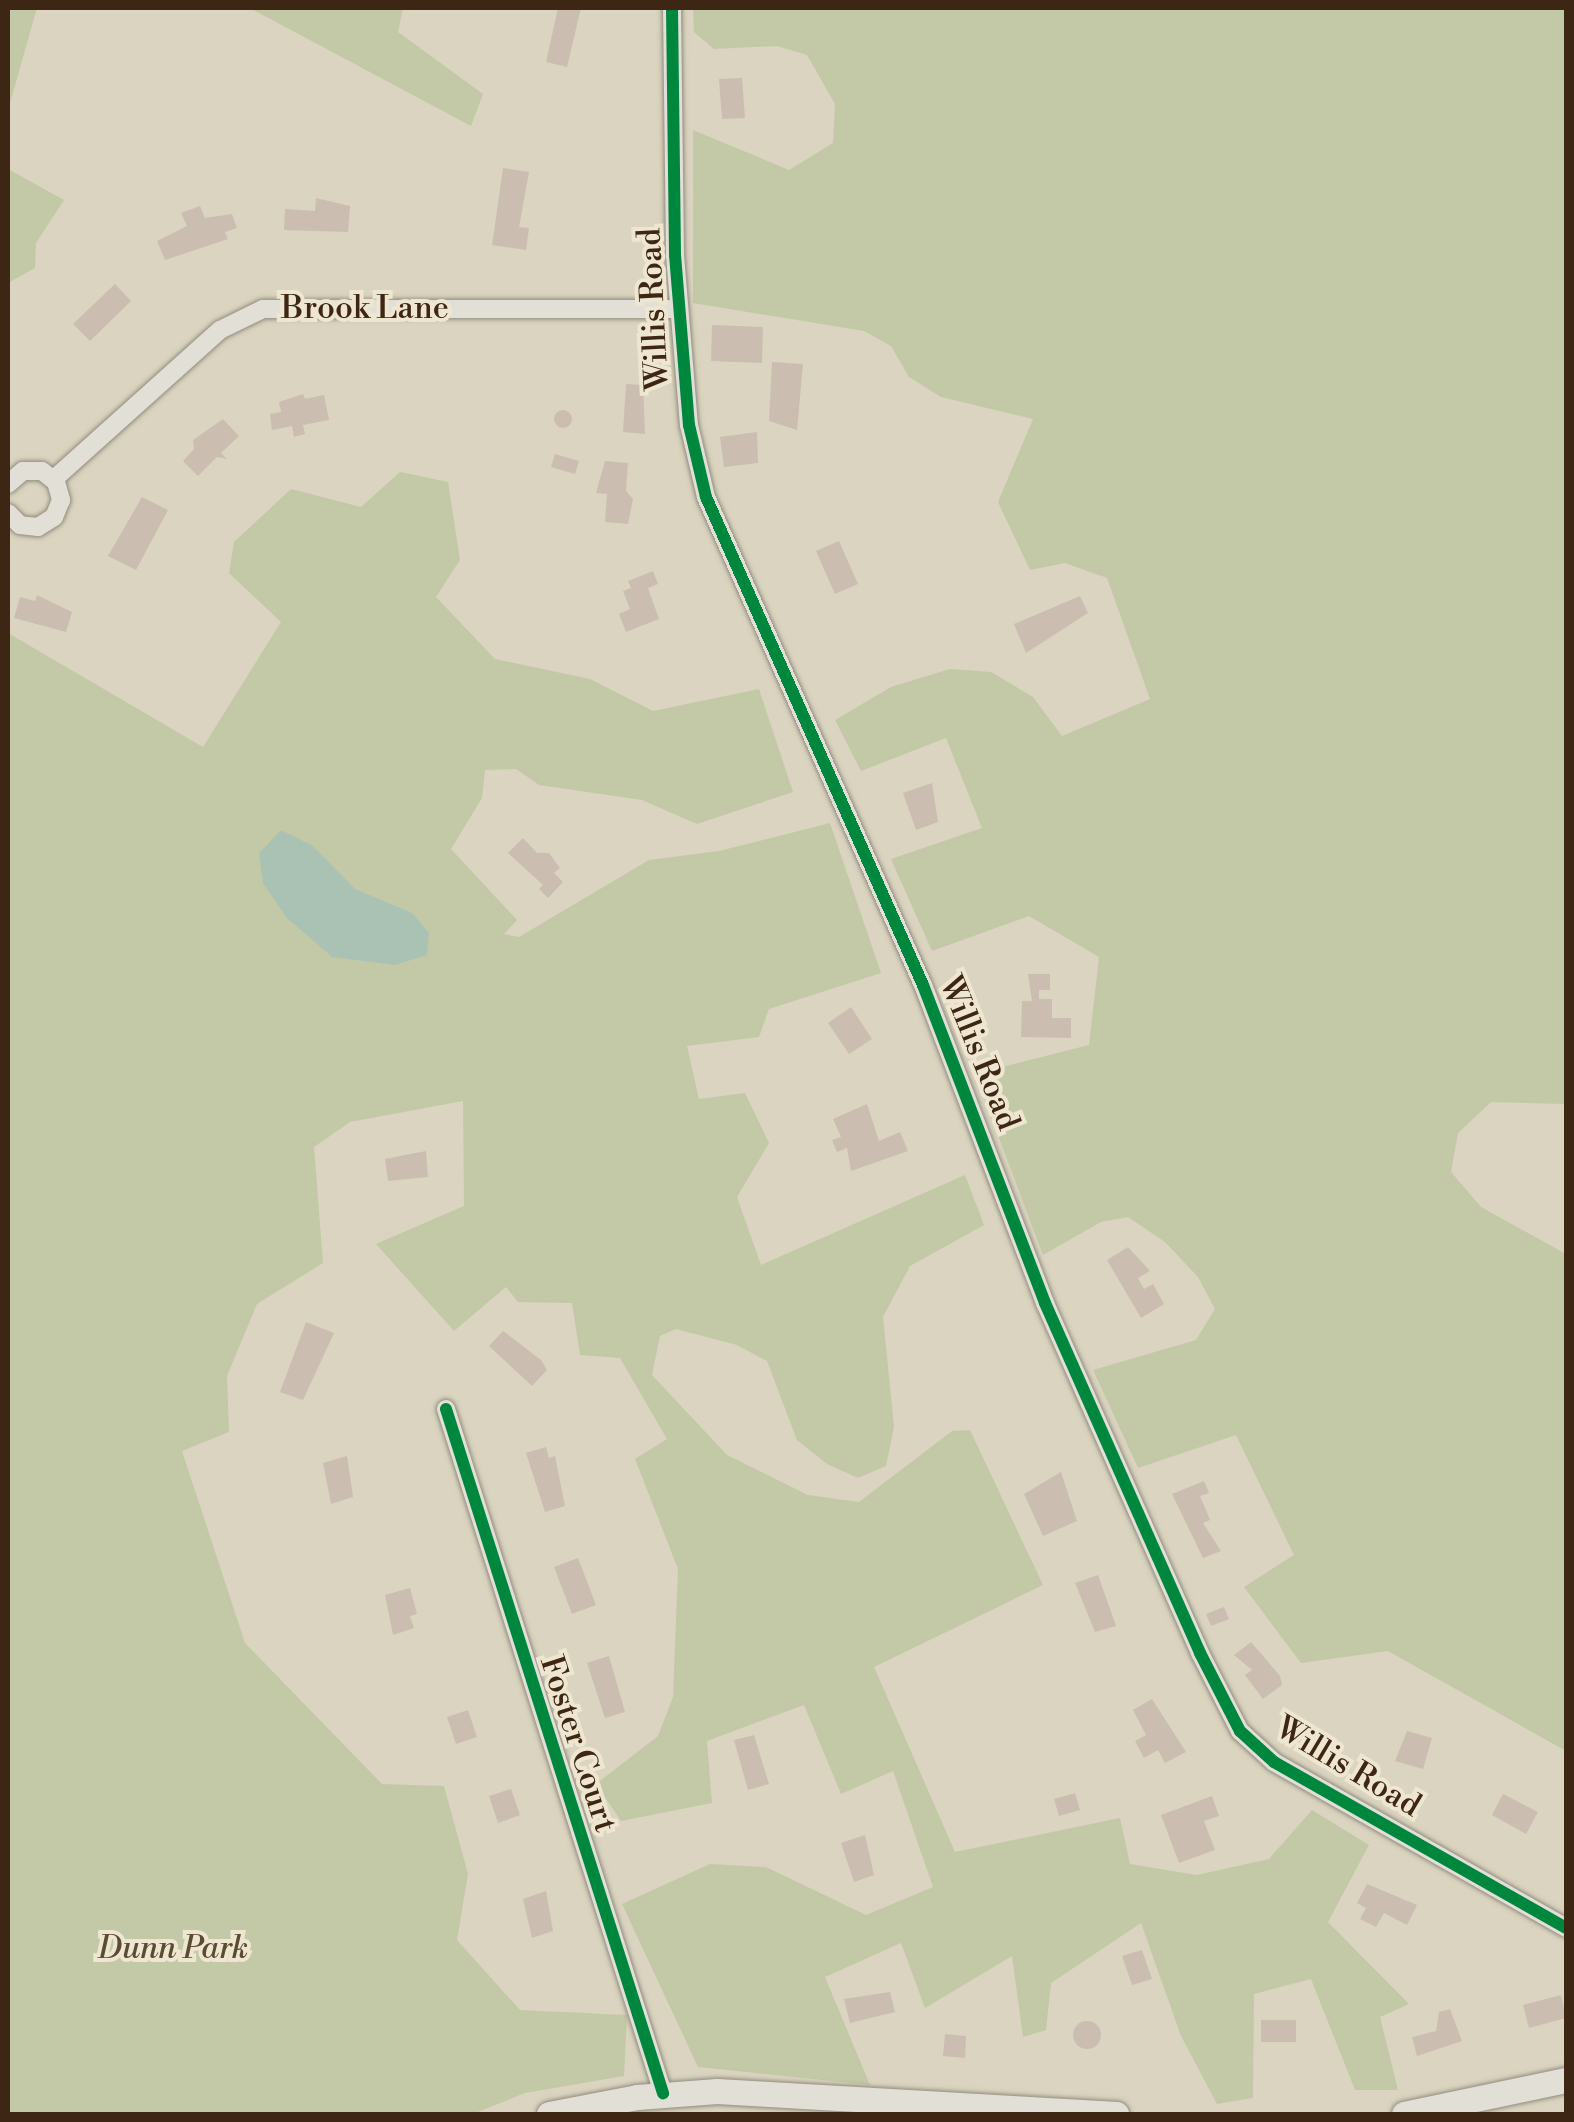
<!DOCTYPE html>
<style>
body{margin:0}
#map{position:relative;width:1574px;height:2122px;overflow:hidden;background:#dad4c0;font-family:"Libre Bodoni",serif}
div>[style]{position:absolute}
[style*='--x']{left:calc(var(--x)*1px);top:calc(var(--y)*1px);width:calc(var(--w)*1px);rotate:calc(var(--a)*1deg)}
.green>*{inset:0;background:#c3c9a6}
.water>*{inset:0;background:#aac2b3}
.building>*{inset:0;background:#cbbeb1}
.round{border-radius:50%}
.roads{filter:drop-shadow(0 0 2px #938c7f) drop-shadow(0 0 2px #938c7f)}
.street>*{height:18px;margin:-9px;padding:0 9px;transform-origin:9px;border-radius:9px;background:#e2dfd6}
.secondary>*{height:25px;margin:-12.5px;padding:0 12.5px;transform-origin:12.5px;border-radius:12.5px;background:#e2dfd6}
.cycleway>*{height:12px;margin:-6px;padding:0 6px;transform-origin:6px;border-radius:6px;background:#00873e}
span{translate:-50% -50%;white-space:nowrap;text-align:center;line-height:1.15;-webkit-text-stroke:8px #eee6d0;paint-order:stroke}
.street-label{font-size:32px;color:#3d2614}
.park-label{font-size:32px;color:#5a4c33;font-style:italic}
.frame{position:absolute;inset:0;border:10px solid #3d2614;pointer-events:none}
</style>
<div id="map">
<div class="green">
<i style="clip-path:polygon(8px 8px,37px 8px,8px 110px)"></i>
<i style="clip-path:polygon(250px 8px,403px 8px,398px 32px,483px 94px,471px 126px)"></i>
<i style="clip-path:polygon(693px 8px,1566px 8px,1566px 1104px,1491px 1102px,1458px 1133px,1451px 1172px,1481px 1207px,1566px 1254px,1566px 1751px,1388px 1651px,1301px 1663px,1244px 1587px,1294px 1555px,1236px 1435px,1138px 1468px,1093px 1370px,1196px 1340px,1215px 1309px,1198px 1277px,1165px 1242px,1128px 1217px,1101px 1222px,1043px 1255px,975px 1074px,1089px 1045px,1099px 957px,1029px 916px,932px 951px,891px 859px,982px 828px,946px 738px,861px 771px,835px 720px,891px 687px,950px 669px,991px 672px,1033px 697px,1062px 736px,1150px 699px,1107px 578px,1065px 563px,1030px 570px,998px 502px,1033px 419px,941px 397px,909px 377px,891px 346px,864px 331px,693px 303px,693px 130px,789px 170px,833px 143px,835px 104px,807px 55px,777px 46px,714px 49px,694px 32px)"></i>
<i style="clip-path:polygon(8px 169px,64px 200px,36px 243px,35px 268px,8px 283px)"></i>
<i style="clip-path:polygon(400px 472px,448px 482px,460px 560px,436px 597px,495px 659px,590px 679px,653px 711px,759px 689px,793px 792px,697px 824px,642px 800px,539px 785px,516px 769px,485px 770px,482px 798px,451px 849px,517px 920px,504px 934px,519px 937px,649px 860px,719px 851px,830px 823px,881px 973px,769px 1009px,759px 1037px,687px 1046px,699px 1099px,745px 1093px,769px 1143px,737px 1197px,761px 1265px,965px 1175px,984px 1225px,910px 1266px,883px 1317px,894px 1427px,886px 1466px,858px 1478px,827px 1464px,797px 1440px,767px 1361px,737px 1345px,676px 1329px,660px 1336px,652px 1375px,727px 1455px,808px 1495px,859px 1502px,952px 1431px,970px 1430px,1043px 1585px,874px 1667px,955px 1852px,1120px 1818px,1130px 1864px,1197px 1875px,1269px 1859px,1312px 1810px,1369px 1845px,1328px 1922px,1409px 2004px,1380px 2017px,1398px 2090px,1355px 2090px,1311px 1979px,1254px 1994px,1253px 2098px,1217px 2104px,1181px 2036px,1141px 1923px,1051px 1983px,1046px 2030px,1023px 2037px,1012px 1956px,925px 2008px,901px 1943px,825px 1977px,870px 2085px,698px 2067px,622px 1904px,710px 1864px,766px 1867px,866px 1915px,933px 1887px,893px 1771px,841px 1794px,804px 1705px,707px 1741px,712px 1803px,621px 1821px,596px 1784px,658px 1736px,673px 1697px,678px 1569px,635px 1459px,667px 1439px,620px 1358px,580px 1355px,572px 1303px,518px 1302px,506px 1287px,454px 1331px,376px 1244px,464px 1206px,463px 1101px,350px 1122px,314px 1147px,323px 1263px,257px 1304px,227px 1376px,229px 1432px,182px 1451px,245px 1643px,382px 1784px,444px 1786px,468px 1874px,457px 1940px,520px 2010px,627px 2015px,624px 2076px,525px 2093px,473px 2114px,8px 2114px,8px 633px,203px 747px,281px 622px,229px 573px,234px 542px,291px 489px,361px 507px)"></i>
</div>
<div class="water">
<i style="clip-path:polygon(281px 830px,313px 846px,355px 889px,412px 913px,429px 933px,427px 955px,395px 965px,332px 957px,286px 917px,263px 883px,259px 853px)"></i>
</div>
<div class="building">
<i style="clip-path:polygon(558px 8px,581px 8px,567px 67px,546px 62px)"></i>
<i style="clip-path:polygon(742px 78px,745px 118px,722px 119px,719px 79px)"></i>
<i style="clip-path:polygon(503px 168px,529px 172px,519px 227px,529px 228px,526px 250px,492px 245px)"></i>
<i style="clip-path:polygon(316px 198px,350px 206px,348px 232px,284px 230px,285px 209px,315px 211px)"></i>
<i style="clip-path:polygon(200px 206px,205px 218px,232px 214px,237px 228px,225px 232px,228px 239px,165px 260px,157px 241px,187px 226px,181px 213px)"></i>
<i style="clip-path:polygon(115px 284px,131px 301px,90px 341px,73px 324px)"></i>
<i style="clip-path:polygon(712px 325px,763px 327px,762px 363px,711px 361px)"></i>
<i style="clip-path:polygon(772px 362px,803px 364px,797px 430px,769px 421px)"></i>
<i style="clip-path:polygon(626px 384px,643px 385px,645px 434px,623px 432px)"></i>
<i style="clip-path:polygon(303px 394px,305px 399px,324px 395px,329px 420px,303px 425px,305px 434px,294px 437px,292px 426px,272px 430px,270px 414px,281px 412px,279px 402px)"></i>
<i class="round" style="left:554px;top:410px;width:18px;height:18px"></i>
<i style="clip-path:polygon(223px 419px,239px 436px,221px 453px,227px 459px,217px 457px,198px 476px,183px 461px,194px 449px,193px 440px)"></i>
<i style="clip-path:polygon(757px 432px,758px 463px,724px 467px,720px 437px)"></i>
<i style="clip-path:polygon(555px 454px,579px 461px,575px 474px,551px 467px)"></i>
<i style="clip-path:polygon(605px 461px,628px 463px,626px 491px,633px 499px,628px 524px,605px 522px,607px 494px,596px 493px)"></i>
<i style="clip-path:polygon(142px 497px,168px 510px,136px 570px,108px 556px)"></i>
<i style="clip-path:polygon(839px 541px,858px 584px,835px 594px,816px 551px)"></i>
<i style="clip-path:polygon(653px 571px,658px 584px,648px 588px,659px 619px,626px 632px,619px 614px,630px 609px,623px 591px,631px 588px,628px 581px)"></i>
<i style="clip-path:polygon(37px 595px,72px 612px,66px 632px,14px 618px,20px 597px,35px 601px)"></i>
<i style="clip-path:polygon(1080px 596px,1088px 613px,1026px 653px,1014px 624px)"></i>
<i style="clip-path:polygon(932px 783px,938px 822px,916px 830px,903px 793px)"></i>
<i style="clip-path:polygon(523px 838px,537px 853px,549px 853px,560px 868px,554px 873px,563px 882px,548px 898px,539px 889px,543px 885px,508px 853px)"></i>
<i style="clip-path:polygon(1028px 974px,1050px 974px,1050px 990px,1039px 990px,1039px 999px,1052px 999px,1052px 1018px,1071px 1018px,1071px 1038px,1021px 1037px,1022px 1001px,1032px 1001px)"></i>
<i style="clip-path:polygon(851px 1007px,872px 1039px,849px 1054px,828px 1023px)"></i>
<i style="clip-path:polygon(867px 1104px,879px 1141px,900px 1132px,908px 1151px,851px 1171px,847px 1148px,837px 1152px,832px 1140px,841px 1137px,833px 1119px)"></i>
<i style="clip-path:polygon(426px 1151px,428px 1177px,388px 1181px,385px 1159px)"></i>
<i style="clip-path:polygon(1128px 1247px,1150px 1271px,1138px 1278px,1144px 1289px,1153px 1284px,1164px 1304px,1141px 1318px,1107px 1260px)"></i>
<i style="clip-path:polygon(306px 1322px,334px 1333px,303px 1400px,280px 1392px)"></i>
<i style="clip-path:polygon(503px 1331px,541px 1360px,547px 1370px,532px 1386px,489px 1346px)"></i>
<i style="clip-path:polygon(546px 1447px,549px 1458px,555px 1456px,565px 1506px,545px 1512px,526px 1453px)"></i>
<i style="clip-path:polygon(347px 1456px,353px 1497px,331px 1504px,323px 1463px)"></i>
<i style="clip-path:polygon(1061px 1472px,1077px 1521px,1043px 1536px,1024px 1494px)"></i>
<i style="clip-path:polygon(1204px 1481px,1209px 1493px,1200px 1496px,1210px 1520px,1203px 1523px,1221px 1551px,1203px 1558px,1172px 1494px)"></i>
<i style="clip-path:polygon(578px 1558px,596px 1605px,572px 1614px,554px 1567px)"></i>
<i style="clip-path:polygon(1098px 1575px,1116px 1626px,1095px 1632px,1075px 1583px)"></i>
<i style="clip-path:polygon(410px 1588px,417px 1614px,410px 1616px,414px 1628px,393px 1635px,385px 1595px)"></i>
<i style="clip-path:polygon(1224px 1607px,1229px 1619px,1211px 1626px,1206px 1614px)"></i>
<i style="clip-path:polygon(1251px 1642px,1280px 1676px,1282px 1685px,1263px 1699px,1245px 1675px,1252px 1670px,1234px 1655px)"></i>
<i style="clip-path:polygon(609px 1656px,625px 1712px,605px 1718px,587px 1663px)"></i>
<i style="clip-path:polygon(1152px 1699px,1186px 1752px,1165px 1763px,1158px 1750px,1144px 1758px,1135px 1741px,1146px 1735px,1133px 1710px)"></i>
<i style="clip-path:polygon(468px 1710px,477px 1737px,456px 1744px,447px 1717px)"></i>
<i style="clip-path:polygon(1407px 1731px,1432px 1738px,1423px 1769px,1395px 1761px)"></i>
<i style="clip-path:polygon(754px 1735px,769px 1784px,748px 1790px,734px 1740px)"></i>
<i style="clip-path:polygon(511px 1789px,520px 1815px,498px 1823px,489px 1796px)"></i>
<i style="clip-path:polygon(1075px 1793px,1080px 1810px,1059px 1816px,1054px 1799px)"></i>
<i style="clip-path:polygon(1503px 1794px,1538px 1812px,1526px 1834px,1492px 1815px)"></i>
<i style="clip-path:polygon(1212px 1796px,1219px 1816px,1204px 1821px,1215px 1850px,1179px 1863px,1161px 1815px)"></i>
<i style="clip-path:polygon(865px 1835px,874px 1875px,854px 1882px,841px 1843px)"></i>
<i style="clip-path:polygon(1367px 1884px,1417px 1905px,1407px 1925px,1384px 1913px,1376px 1927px,1360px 1919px,1366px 1908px,1357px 1903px)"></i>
<i style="clip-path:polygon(546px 1891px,553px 1931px,532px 1938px,523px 1899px)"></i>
<i style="clip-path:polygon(1142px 1950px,1152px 1979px,1132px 1985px,1122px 1956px)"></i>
<i style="clip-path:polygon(890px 1992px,895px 2012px,850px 2023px,844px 1999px)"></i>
<i style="clip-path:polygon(1561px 1995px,1566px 2018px,1529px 2028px,1523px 2005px)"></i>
<i style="clip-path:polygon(1450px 2009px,1462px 2041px,1417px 2056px,1412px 2037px,1436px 2031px,1439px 2012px)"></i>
<i style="clip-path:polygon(1261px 2020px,1296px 2020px,1296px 2042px,1261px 2042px)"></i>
<i class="round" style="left:1073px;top:2021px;width:28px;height:28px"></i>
<i style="clip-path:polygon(945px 2034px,966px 2036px,965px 2058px,943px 2056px)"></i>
</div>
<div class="roads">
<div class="street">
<i style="--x:672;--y:8;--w:247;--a:89.3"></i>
<i style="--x:675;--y:255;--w:171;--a:85.3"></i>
<i style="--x:689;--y:425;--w:74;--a:76.7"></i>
<i style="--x:706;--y:497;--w:534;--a:66.03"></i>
<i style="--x:923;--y:985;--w:341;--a:69"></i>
<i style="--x:1045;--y:1303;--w:383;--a:66.1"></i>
<i style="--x:1200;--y:1653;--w:88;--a:62.9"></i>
<i style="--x:1240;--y:1731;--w:46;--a:42.4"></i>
<i style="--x:1274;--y:1762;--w:336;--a:29.6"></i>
<i style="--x:54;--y:479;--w:223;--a:-41.9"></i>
<i style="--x:220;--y:330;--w:48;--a:-26"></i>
<i style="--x:263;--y:309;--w:416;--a:0"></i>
<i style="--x:8;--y:484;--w:20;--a:-41"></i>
<i style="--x:23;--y:471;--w:19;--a:0"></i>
<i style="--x:42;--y:471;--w:18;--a:38"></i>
<i style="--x:56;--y:482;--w:19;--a:74"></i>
<i style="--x:61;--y:500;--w:18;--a:112"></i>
<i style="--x:54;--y:517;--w:19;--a:148"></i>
<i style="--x:38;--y:527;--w:18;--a:-174"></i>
<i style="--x:20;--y:525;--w:17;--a:-135"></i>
<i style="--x:446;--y:1409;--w:718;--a:72.4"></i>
</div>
<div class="secondary">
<i style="--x:549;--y:2114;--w:90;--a:-10.9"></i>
<i style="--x:637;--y:2097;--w:80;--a:-4.3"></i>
<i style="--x:717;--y:2091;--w:400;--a:3.3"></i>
<i style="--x:1404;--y:2114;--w:166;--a:-11.9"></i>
</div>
</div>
<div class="cycleway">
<i style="--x:672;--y:8;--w:247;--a:89.3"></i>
<i style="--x:675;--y:255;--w:171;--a:85.3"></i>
<i style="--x:689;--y:425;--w:74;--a:76.7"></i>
<i style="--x:706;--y:497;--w:534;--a:66.03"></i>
<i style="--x:923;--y:985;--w:341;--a:69"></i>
<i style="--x:1045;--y:1303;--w:383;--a:66.1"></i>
<i style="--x:1200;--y:1653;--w:88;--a:62.9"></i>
<i style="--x:1240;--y:1731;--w:46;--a:42.4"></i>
<i style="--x:1274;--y:1762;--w:336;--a:29.6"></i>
<i style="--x:446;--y:1409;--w:718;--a:72.4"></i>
</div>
<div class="street-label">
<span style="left:365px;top:308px">Brook Lane</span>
<span style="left:654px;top:309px;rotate:-93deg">Willis Road</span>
<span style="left:979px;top:1053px;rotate:68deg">Willis Road</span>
<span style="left:578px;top:1744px;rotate:72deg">Foster Court</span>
<span style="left:1348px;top:1767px;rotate:31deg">Willis Road</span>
</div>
<div class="park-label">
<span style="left:173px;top:1948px">Dunn Park</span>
</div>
<div class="frame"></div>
</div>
